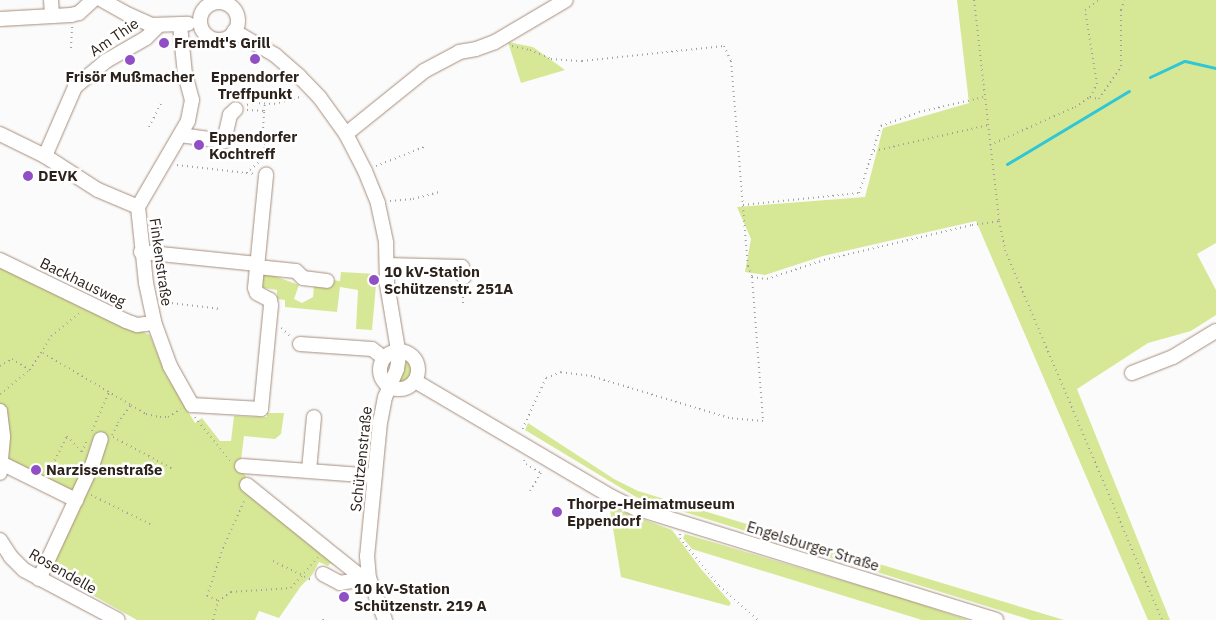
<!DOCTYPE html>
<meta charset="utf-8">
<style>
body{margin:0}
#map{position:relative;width:1216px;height:620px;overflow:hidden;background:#fbfbfb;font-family:"IBM Plex Sans",sans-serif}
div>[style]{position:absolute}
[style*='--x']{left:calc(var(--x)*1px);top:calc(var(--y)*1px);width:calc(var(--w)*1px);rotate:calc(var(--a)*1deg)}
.green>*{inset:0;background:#d6e896}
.stream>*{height:3px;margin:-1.5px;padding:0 1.5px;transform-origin:1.5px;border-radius:1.5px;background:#30c6d6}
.path>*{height:2px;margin-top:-1px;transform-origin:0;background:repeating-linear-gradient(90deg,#a4a09d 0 1px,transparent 0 5px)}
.roads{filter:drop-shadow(0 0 1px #a68d7c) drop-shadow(0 0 1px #a68d7c)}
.minor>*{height:14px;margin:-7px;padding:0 7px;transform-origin:7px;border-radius:7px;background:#fff}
.minor>.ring{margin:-7px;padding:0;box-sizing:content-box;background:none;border:14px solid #fff;border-radius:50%}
.dots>*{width:14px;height:14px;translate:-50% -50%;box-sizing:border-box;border:2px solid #fff;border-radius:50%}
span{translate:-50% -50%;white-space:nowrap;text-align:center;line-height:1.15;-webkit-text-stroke:5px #fff;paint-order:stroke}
.street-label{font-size:15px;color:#2c221b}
.poi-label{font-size:15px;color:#2c221b;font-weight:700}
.left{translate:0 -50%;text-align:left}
</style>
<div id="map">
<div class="green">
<i style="clip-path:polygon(957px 0,1216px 0,1216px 243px,1197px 254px,1216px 290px,1216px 315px,1191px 331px,1148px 343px,1077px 389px,1170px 620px,1148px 620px,976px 221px,823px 256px,765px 275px,745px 272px,751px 239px,737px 207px,865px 197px,883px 128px,969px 103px)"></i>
<i style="clip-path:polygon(508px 42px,533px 47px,565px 70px,521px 83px)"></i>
<i style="clip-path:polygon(0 266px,150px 335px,165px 373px,195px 423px,202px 418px,220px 441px,231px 441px,234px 416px,267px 417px,267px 413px,284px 413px,281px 434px,275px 439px,244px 436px,240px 469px,246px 476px,244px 485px,352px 575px,330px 563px,328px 566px,319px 562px,312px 575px,301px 586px,279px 618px,259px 611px,255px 620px,137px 620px,46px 569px,78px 499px,0 464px)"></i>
<i style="clip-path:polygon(261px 271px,299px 285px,294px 299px,302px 303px,313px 297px,314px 286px,331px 280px,340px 281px,341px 272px,377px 274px,372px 330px,356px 329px,358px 290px,340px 287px,337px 312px,285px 307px,285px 300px,277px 299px,277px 290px,259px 287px)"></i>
<i style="clip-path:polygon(408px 359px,412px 367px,411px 378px,407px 381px,398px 383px)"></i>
<i style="clip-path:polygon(528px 423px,614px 479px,638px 491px,1064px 620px,1031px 620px,636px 497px,525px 430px)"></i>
<i style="clip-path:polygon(613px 508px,672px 530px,701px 569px,731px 603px,729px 606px,621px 577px,610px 510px)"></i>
<i style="clip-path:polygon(685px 534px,902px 598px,968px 620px,922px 620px,692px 549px,683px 538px)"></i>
</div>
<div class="stream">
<i style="--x:1150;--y:77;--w:38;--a:-25"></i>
<i style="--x:1185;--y:61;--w:32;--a:13"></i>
<i style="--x:1007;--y:164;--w:142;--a:-30.9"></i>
</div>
<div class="path">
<i style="--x:974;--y:0;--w:222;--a:83.5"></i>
<i style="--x:999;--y:221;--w:30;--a:78"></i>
<i style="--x:1005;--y:250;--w:402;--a:67"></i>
<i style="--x:512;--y:46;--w:18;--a:13"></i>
<i style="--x:530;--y:50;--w:23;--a:23"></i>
<i style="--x:551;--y:59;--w:31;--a:4"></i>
<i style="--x:582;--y:61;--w:143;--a:-6"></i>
<i style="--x:724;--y:46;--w:17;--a:65"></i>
<i style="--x:731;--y:61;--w:206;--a:85.3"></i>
<i style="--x:748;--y:266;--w:12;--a:70"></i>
<i style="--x:752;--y:277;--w:144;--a:85.6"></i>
<i style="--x:763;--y:421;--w:34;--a:-175"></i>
<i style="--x:729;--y:418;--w:143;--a:-163"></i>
<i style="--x:592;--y:376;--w:31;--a:-173"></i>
<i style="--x:561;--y:372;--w:16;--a:158"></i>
<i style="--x:546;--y:378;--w:57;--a:114.8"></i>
<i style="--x:71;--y:48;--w:21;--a:-87"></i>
<i style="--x:1090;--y:97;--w:9;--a:13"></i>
<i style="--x:1099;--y:99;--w:40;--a:-56"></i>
<i style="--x:1121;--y:66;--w:56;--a:-90"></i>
<i style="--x:1121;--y:10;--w:10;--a:-73"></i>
<i style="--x:247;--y:105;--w:7;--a:-16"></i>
<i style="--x:254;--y:103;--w:20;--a:3"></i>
<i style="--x:274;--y:104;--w:30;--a:-15"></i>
<i style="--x:247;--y:110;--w:17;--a:3"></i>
<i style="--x:264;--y:111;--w:8;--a:-83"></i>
<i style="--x:149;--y:127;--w:27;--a:-63"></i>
<i style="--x:990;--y:145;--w:93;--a:-24.1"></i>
<i style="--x:1075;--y:107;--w:18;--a:-34"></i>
<i style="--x:1090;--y:97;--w:15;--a:-62"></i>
<i style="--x:1097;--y:84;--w:75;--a:-99.2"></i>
<i style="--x:1085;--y:10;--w:16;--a:-38"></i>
<i style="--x:874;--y:151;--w:117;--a:-12.8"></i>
<i style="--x:177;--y:165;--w:79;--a:6.6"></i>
<i style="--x:376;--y:166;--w:52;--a:-21.6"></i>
<i style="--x:246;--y:173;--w:23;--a:-40"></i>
<i style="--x:264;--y:158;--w:14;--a:-86"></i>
<i style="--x:265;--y:144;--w:3;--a:-162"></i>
<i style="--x:262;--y:143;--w:32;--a:-86"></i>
<i style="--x:390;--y:201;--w:23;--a:-5"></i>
<i style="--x:413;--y:199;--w:30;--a:-15"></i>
<i style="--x:743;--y:205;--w:117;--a:-5.9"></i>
<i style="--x:859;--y:193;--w:71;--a:-71.8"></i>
<i style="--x:881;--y:126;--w:40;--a:-20.2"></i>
<i style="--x:919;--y:112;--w:67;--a:-13"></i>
<i style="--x:752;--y:277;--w:15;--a:8"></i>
<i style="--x:767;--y:279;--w:60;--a:-18.4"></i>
<i style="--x:824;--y:260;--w:152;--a:-13.3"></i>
<i style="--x:972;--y:225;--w:27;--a:-8"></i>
<i style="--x:162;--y:302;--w:60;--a:6.7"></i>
<i style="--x:463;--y:303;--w:15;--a:-90"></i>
<i style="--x:281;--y:328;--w:15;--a:42"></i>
<i style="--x:43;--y:353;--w:102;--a:30.6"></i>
<i style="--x:0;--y:366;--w:14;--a:-30"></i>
<i style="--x:12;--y:359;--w:21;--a:31"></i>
<i style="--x:0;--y:394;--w:38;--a:-39"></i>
<i style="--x:30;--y:370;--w:40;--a:-58"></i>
<i style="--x:51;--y:336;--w:38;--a:-39"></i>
<i style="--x:195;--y:417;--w:58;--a:51.3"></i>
<i style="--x:92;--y:431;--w:43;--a:-66.4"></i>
<i style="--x:112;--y:435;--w:13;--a:-63"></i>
<i style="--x:118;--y:423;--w:22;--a:-54"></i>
<i style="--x:131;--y:405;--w:17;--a:31"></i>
<i style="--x:146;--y:414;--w:14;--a:12"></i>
<i style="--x:160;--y:417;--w:8;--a:0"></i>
<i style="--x:168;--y:417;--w:15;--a:-32"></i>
<i style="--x:113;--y:437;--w:68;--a:28.1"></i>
<i style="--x:524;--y:460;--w:4;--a:63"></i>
<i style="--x:526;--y:464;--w:17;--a:31"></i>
<i style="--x:541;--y:473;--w:21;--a:121"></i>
<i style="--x:48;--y:474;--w:42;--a:-63.4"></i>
<i style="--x:67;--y:436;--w:22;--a:47"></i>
<i style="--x:82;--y:452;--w:11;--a:-68"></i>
<i style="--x:91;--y:495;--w:66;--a:26.2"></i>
<i style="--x:680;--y:534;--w:4;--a:90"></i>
<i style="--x:680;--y:538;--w:62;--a:50.9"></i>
<i style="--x:719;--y:586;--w:52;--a:41.1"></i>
<i style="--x:273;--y:561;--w:43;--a:26"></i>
<i style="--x:217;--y:600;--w:11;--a:-158"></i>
<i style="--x:207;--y:596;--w:51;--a:-71.6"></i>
<i style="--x:223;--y:548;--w:54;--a:-65.8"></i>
<i style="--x:213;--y:620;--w:20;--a:-75"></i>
<i style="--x:218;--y:601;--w:16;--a:-35"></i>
<i style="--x:231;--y:592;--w:60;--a:-3.8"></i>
<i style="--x:291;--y:588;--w:43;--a:-48.8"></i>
<i style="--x:323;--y:620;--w:2;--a:-63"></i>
</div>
<div class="roads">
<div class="minor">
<i style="--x:51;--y:0;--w:16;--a:86"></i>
<i style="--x:102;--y:0;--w:31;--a:29"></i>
<i style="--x:129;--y:15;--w:24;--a:24"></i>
<i style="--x:151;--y:25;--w:37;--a:-2"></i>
<i class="ring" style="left:200px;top:2px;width:24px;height:24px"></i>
<i style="--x:0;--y:19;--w:71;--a:-3.2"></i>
<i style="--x:71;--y:15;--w:8;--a:-14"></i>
<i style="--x:79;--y:13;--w:19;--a:-43"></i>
<i style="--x:180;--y:25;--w:49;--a:84.2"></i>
<i style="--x:185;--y:74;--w:27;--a:75"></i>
<i style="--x:192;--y:100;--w:21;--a:101"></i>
<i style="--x:188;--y:121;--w:99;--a:120.2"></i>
<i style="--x:138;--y:207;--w:76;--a:84"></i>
<i style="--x:146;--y:283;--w:40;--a:78"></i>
<i style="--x:154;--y:322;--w:47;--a:70"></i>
<i style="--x:170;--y:366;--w:45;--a:60.6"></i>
<i style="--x:192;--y:405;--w:69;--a:3.3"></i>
<i style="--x:261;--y:409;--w:104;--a:-84.5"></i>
<i style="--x:271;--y:305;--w:5;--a:-101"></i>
<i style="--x:270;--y:300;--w:15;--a:-152"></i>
<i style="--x:257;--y:293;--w:5;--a:-112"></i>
<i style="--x:255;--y:288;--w:114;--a:-84.4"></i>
<i style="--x:234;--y:31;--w:48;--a:30.3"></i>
<i style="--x:275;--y:55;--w:32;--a:41"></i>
<i style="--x:299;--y:76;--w:30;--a:46"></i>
<i style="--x:320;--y:98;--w:44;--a:54.2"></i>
<i style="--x:346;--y:134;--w:42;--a:62.8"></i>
<i style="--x:365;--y:171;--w:35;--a:68"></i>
<i style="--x:378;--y:204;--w:40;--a:78"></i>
<i style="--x:386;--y:243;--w:41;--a:88.6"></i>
<i style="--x:387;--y:284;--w:73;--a:80.5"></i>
<i style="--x:399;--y:356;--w:13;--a:99"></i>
<i style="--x:397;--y:369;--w:30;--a:113"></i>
<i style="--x:385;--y:397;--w:25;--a:101"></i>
<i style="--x:380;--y:422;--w:135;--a:95.5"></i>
<i style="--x:367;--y:556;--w:22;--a:85"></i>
<i style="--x:369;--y:578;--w:45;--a:69.1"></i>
<i style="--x:0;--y:134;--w:50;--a:26.1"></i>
<i style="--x:45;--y:156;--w:63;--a:32.7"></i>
<i style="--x:98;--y:190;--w:43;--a:23"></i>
<i style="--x:346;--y:134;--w:100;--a:-38.9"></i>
<i style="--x:424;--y:71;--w:40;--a:-28"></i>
<i style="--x:459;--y:52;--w:17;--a:-10"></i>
<i style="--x:476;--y:49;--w:20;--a:-20"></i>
<i style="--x:495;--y:42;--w:82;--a:-30.6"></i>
<i style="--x:180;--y:135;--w:44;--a:7.8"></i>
<i style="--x:224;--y:141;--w:27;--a:-77"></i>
<i style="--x:230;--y:115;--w:8;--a:-45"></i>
<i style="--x:45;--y:156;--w:75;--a:-66.5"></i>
<i style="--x:75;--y:87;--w:40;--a:-40"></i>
<i style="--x:106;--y:61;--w:46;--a:-29.9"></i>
<i style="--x:146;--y:38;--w:17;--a:-45"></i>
<i style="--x:141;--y:252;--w:117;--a:5.9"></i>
<i style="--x:0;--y:260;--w:140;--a:25.8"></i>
<i style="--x:126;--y:321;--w:12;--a:20"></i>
<i style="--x:137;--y:325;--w:17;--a:-7"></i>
<i style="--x:387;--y:265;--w:75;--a:1.5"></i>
<i style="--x:462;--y:267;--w:10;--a:79"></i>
<i style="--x:257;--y:267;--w:39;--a:6"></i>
<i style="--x:296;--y:271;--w:10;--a:45"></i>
<i style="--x:303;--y:278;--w:24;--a:7"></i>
<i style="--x:300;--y:344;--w:72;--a:4"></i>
<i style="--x:372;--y:349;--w:15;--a:37"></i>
<i class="ring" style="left:380px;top:351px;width:24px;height:24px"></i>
<i style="--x:1132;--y:373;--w:44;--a:-21.3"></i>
<i style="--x:1173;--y:357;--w:50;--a:-31.2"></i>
<i style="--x:415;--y:381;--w:229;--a:30.5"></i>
<i style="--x:612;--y:497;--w:25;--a:26"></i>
<i style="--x:635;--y:508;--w:378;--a:17.2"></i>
<i style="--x:0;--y:411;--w:26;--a:83"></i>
<i style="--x:3;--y:437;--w:36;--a:95"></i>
<i style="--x:1;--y:463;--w:84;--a:26.3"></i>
<i style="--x:242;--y:466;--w:133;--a:4.3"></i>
<i style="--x:309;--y:470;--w:53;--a:-84.6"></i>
<i style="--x:247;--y:485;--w:100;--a:38.9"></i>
<i style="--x:325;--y:548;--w:43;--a:38.5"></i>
<i style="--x:359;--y:575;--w:10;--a:17"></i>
<i style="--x:0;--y:540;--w:20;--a:57"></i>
<i style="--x:11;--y:557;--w:18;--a:45"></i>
<i style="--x:24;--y:570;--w:106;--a:28"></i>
<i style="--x:323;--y:574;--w:19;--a:28"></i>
<i style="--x:340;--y:583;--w:29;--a:-10"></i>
<i style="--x:39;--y:579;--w:128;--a:-65"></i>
<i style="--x:93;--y:463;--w:25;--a:-72"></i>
</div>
</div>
<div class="dots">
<i style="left:164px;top:43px;background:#904fc5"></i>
<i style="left:255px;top:59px;background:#904fc5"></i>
<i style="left:130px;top:60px;background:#904fc5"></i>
<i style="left:199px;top:145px;background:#904fc5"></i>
<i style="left:28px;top:176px;background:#904fc5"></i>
<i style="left:374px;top:280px;background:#904fc5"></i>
<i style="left:36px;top:470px;background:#904fc5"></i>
<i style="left:557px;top:512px;background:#904fc5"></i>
<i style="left:344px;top:597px;background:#904fc5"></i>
</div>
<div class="street-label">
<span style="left:114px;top:37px;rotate:-34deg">Am Thie</span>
<span style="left:161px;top:262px;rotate:82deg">Finkenstraße</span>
<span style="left:83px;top:282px;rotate:26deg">Backhausweg</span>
<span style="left:361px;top:459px;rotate:-84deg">Schützenstraße</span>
<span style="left:813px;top:546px;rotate:17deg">Engelsburger Straße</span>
<span style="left:63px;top:571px;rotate:30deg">Rosendelle</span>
</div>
<div class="poi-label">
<span class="left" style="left:174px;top:43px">Fremdt's Grill</span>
<span style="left:255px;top:85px">Eppendorfer<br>Treffpunkt</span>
<span style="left:130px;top:77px">Frisör Mußmacher</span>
<span class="left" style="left:209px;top:145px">Eppendorfer<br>Kochtreff</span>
<span class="left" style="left:38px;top:176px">DEVK</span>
<span class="left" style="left:384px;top:280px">10 kV-Station<br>Schützenstr. 251A</span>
<span class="left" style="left:46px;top:470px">Narzissenstraße</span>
<span class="left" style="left:567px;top:512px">Thorpe-Heimatmuseum<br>Eppendorf</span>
<span class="left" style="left:354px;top:597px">10 kV-Station<br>Schützenstr. 219 A</span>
</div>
</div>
